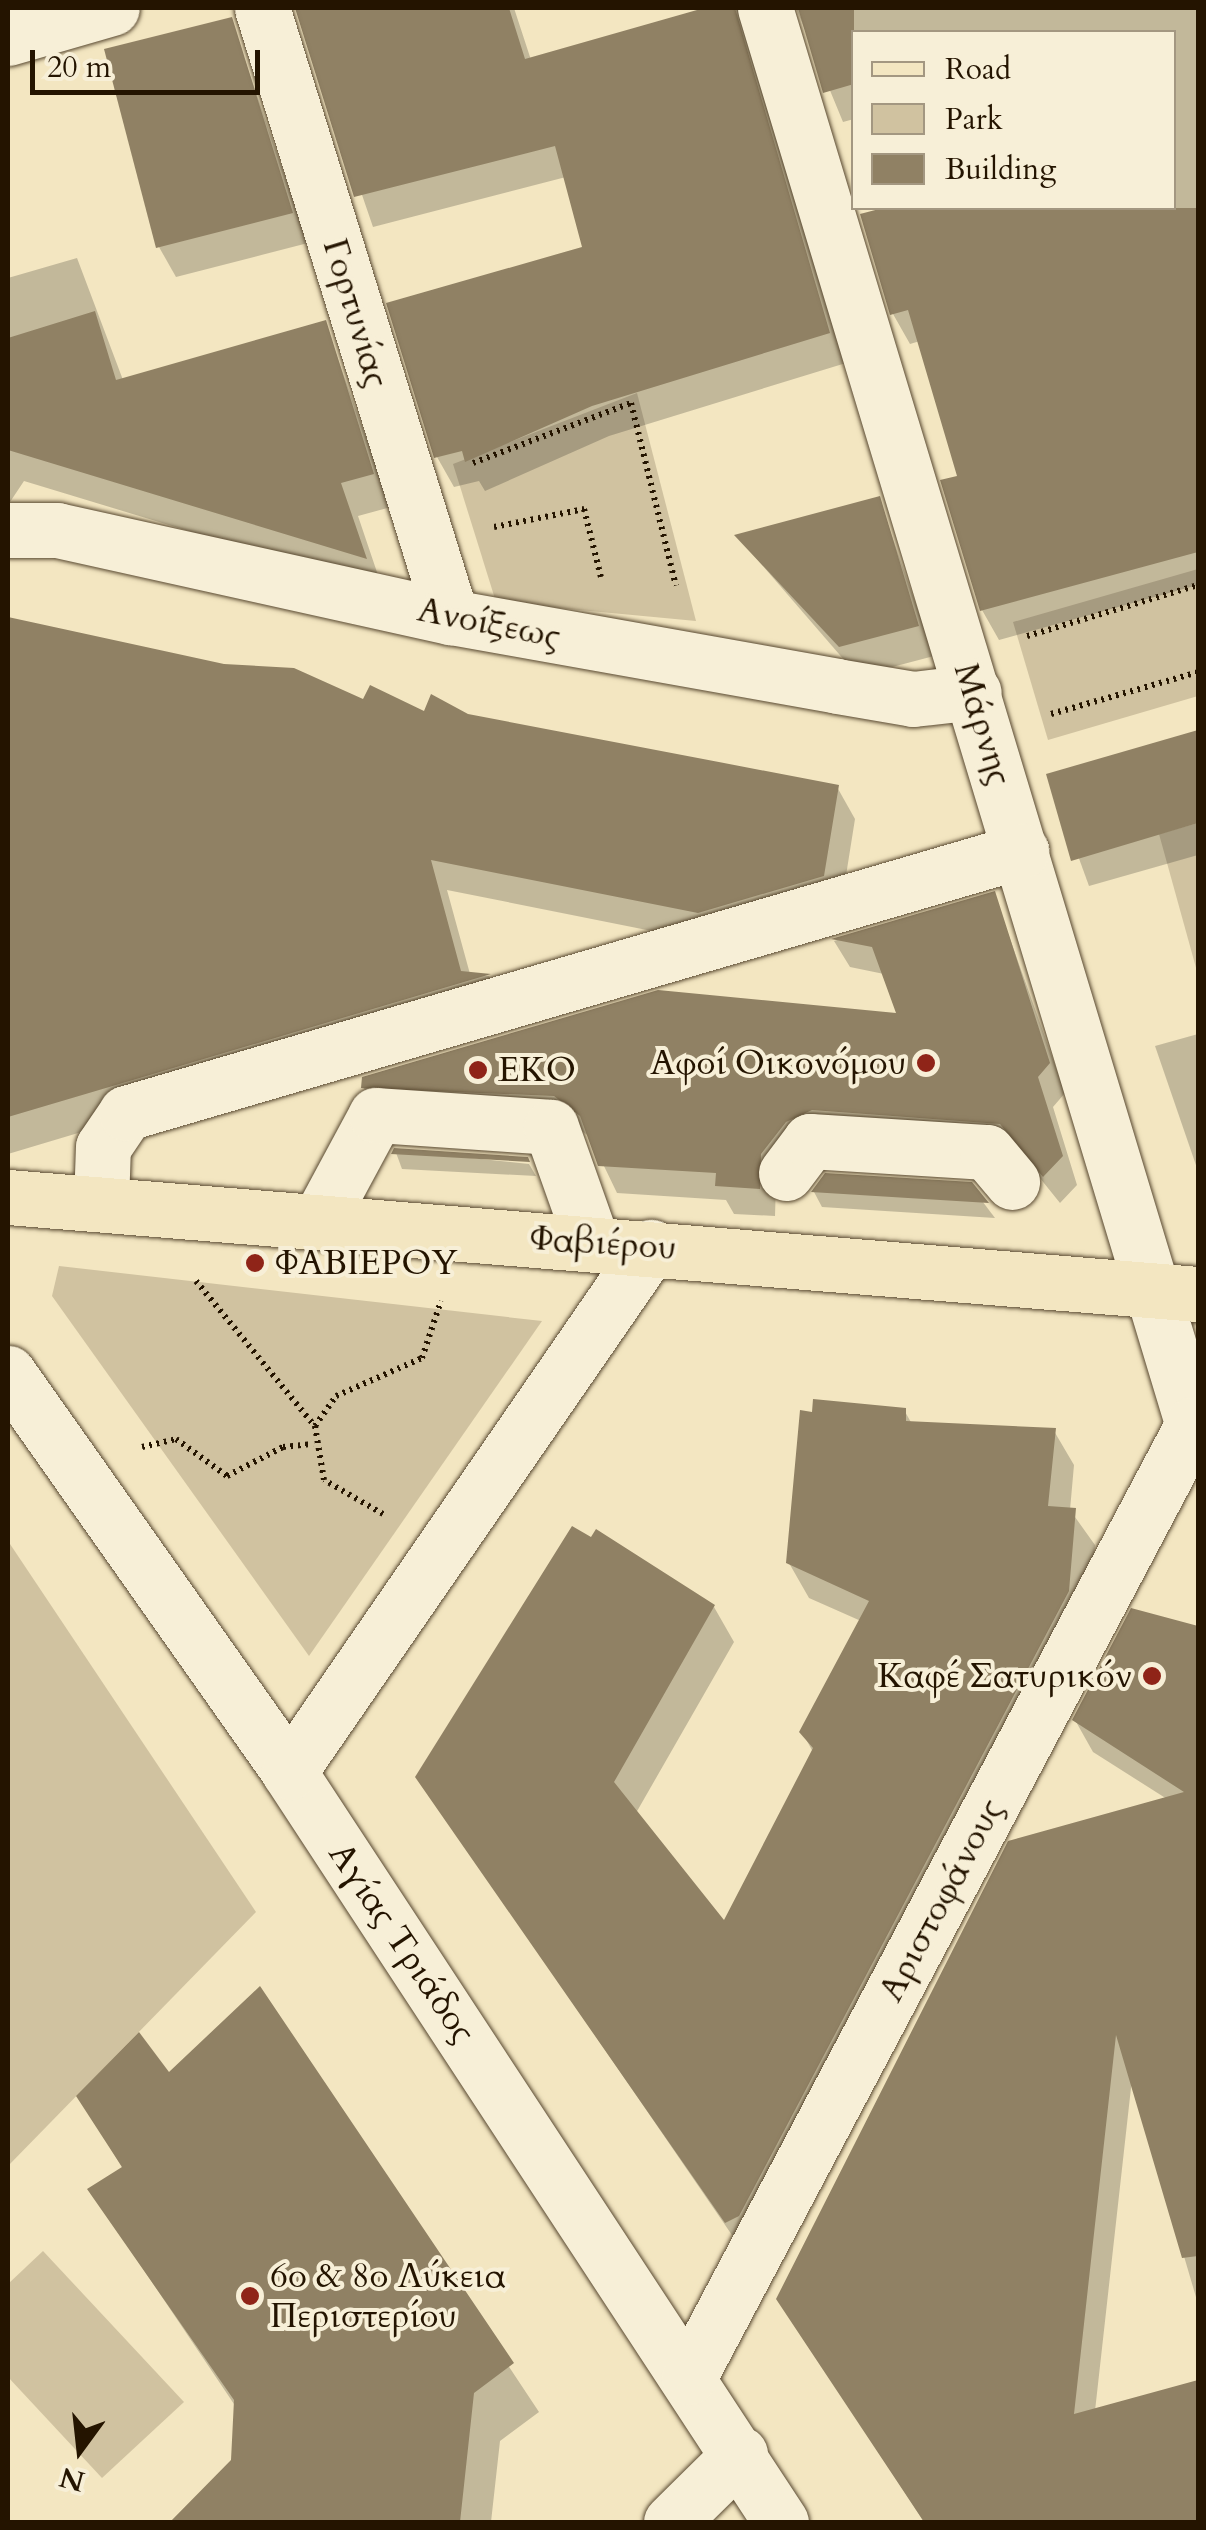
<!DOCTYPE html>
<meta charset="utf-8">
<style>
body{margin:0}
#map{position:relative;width:1206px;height:2530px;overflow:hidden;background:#f3e6c1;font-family:Cardo,serif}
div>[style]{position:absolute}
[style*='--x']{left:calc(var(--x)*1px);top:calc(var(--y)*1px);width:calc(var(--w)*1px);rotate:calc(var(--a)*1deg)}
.green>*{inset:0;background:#d0c2a0}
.shadow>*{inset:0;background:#0003}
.building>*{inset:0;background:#908164}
.path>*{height:6px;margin-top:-3px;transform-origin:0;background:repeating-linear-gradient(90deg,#241400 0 2.5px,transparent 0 7.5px)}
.roads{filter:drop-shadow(0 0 2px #584830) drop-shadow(0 0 2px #584830)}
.minor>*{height:55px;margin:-27.5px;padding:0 27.5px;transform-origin:27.5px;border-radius:27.5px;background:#f7efd7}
.major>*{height:55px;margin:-27.5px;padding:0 27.5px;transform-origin:27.5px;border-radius:27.5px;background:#f3e6c1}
.dots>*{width:28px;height:28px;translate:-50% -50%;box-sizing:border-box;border:5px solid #f7efd7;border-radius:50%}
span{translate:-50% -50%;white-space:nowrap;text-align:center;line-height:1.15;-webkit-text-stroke:8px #f7efd7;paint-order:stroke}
.street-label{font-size:35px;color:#241400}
.poi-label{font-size:35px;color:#241400}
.right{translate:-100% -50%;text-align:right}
.left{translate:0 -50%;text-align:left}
.frame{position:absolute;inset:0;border:10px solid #241400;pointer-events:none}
.legend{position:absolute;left:851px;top:30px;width:325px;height:180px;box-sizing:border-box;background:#f7efd7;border:2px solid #a39781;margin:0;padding:12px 18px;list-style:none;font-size:30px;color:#241400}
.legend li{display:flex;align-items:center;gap:20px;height:50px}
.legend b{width:50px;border:2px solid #a39781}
.north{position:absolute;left:30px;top:2400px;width:100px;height:100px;-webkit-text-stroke:8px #f7efd7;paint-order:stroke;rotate:195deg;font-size:28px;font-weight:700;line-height:40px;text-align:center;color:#241400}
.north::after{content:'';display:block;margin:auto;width:35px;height:45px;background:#241400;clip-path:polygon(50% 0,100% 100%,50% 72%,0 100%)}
.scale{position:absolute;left:30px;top:50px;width:230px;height:45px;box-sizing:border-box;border:5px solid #241400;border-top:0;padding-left:12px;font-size:30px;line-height:35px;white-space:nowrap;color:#241400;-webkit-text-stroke:8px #f7efd7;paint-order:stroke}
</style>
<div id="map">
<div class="green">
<i style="clip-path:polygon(637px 393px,696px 621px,496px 602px,453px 464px)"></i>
<i style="clip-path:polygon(1198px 569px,1198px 696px,1048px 740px,1013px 622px)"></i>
<i style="clip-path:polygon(1198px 823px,1198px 975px,1159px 834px)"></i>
<i style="clip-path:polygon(59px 1266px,542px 1321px,309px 1656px,52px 1296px)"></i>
<i style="clip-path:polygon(8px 1541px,256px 1912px,8px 2166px)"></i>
<i style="clip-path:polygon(43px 2251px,184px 2402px,102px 2478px,8px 2377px,8px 2284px)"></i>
</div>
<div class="shadow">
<i style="clip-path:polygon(298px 8px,514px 8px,531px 60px,738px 8px,846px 363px,609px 436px,485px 491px,479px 481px,454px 487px,437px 457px,585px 248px,566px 177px,373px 227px)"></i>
<i style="clip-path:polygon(796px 8px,1198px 8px,1198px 585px,999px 640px,982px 610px,960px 477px,920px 341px,910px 344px,893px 314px,863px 216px,892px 208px,1174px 208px,1174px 32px,854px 32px,854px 119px,843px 122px)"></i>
<i style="clip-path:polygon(231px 20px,308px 243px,176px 277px,159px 247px)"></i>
<i style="clip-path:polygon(77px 258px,123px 380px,325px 323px,391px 507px,358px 516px,383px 590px,24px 481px,8px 505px,8px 278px)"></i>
<i style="clip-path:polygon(879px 499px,934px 656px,858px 676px,737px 536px)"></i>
<i style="clip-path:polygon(8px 620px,425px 714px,837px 787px,855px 819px,841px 907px,717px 944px,447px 890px,470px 974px,489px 976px,506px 1005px,8px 1154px)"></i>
<i style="clip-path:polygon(1198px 732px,1198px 855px,1089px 886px,1049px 776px)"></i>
<i style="clip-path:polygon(994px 894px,1065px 1093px,1053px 1107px,1077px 1185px,1060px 1203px,1019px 1152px,801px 1150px,776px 1183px,775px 1216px,734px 1214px,726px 1200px,617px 1193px,590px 1137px,572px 1124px,380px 1115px,363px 1087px,900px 1016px,884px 974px,850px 967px,834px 941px)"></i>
<i style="clip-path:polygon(1198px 1034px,1198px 1171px,1155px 1046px)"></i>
<i style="clip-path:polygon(395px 1150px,529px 1164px,536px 1176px,402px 1169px)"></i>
<i style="clip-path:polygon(970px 1185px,995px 1218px,822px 1207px,814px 1192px)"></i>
<i style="clip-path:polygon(904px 1410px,912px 1424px,1054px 1431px,1074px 1465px,1070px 1510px,1095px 1545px,1088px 1627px,747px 2257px,418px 1777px,714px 1607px,734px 1642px,636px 1813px,724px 1925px,813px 1752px,802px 1732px,861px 1621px,809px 1598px,789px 1563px)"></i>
<i style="clip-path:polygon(1132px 1611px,1198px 1628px,1198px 2304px,1132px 2079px,1095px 2411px,1198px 2382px,1198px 2522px,924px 2522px,779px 2299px,1167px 1799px,1093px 1752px,1075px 1720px)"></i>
<i style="clip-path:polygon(259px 1990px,539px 2412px,500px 2441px,491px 2522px,173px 2522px,234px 2461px,236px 2407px,90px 2190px,123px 2169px,79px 2096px,169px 2075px)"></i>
</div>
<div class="building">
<i style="clip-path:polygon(295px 8px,509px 8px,525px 59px,704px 8px,735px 8px,830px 333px,592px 406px,465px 462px,462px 451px,434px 458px,386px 303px,582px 247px,555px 146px,354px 197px)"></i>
<i style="clip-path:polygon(798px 8px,854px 8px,854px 84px,823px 93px)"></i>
<i style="clip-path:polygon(232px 17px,293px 213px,156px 248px,104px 49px)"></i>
<i style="clip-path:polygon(883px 208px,1198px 208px,1198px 552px,980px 611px,940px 480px,957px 476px,908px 310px,890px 315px,860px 214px)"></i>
<i style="clip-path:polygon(95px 311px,116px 380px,326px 320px,374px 474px,341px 483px,367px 559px,8px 450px,8px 338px)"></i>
<i style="clip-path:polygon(880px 496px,919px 626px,839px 647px,734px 535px)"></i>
<i style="clip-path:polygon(8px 617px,224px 664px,294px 668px,363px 699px,370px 685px,424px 711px,431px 694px,468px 714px,839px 785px,824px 876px,698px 913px,431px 860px,461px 971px,491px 974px,8px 1117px)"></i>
<i style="clip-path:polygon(1198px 730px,1198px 823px,1071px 861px,1046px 774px)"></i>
<i style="clip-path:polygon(995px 891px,1050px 1063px,1038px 1077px,1063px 1156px,1043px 1177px,1000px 1124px,812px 1110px,786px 1122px,761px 1154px,760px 1189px,715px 1186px,716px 1173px,598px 1166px,580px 1116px,554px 1096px,361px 1088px,362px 1077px,658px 990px,896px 1013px,872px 947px,831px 939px)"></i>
<i style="clip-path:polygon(394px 1148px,528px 1157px,530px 1162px,391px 1154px)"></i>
<i style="clip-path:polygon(825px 1173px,972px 1182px,989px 1203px,811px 1192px)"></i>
<i style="clip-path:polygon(813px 1399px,906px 1408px,906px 1421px,1056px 1428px,1048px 1506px,1076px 1508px,1069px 1591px,739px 2216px,725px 2223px,415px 1777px,572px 1526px,591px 1537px,596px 1529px,715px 1605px,614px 1782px,724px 1920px,813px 1748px,799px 1732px,869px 1601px,786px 1563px,800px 1410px,812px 1412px)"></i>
<i style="clip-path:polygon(1131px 1608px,1198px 1626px,1198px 2256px,1182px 2258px,1116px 2035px,1074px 2414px,1198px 2380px,1198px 2522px,924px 2522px,776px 2299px,1008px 1841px,1184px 1792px,1072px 1720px)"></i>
<i style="clip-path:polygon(260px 1986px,514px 2363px,474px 2393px,460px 2522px,170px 2522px,231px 2460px,234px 2400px,87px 2189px,122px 2167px,76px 2096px,139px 2032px,169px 2072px)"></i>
</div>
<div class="path">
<i style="--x:473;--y:463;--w:169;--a:-20.8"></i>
<i style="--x:631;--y:403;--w:188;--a:76.2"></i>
<i style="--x:494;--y:527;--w:92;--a:-11.3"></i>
<i style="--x:584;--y:509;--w:70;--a:76"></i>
<i style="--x:1027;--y:636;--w:178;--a:-16.6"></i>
<i style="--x:1051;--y:714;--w:153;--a:-15.9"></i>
<i style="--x:196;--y:1281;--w:186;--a:50.7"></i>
<i style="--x:142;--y:1447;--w:35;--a:-13"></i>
<i style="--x:176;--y:1439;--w:63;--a:36"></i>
<i style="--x:227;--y:1476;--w:63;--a:-27.4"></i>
<i style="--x:283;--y:1447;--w:30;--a:-6"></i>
<i style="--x:383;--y:1514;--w:68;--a:-150"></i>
<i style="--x:324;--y:1480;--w:55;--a:-99.5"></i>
<i style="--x:315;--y:1426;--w:37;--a:-55"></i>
<i style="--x:336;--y:1396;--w:94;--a:-23.8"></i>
<i style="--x:422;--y:1358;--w:60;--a:-71.6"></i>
</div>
<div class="roads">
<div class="minor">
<i style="--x:262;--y:8;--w:638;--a:72.76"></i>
<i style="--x:765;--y:8;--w:1498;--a:73.2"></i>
<i style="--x:8;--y:38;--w:108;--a:-16.1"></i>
<i style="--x:8;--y:530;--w:49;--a:0"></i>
<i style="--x:57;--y:530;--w:403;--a:12.5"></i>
<i style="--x:451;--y:617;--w:392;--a:10.1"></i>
<i style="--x:837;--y:686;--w:77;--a:9.7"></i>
<i style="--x:913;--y:699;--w:61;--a:-6.5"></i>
<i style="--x:786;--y:1173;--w:40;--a:-53"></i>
<i style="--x:810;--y:1141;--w:177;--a:3.6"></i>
<i style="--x:987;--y:1152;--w:39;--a:50"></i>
<i style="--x:101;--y:1203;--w:56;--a:-88"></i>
<i style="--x:103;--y:1147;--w:41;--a:-55.9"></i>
<i style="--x:126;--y:1113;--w:933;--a:-16.32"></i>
<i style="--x:320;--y:1219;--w:118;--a:-61.7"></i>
<i style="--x:376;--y:1115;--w:175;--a:3.9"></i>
<i style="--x:551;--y:1127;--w:123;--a:70.5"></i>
<i style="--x:8;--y:1373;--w:488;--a:54.8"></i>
<i style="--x:289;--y:1772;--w:897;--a:56.74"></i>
<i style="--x:289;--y:1772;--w:638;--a:-55.41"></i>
<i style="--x:689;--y:2377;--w:1078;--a:-62.13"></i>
<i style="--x:671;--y:2522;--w:97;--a:-44.6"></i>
</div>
<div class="major">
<i style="--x:8;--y:1197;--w:1194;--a:4.66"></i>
</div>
</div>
<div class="dots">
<i style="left:926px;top:1063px;background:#8f2418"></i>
<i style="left:478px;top:1070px;background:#8f2418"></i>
<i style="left:255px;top:1263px;background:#8f2418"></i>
<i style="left:1152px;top:1676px;background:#8f2418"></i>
<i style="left:250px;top:2296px;background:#8f2418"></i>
</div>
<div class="street-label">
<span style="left:356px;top:313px;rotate:73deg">Γορτυνίας</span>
<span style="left:489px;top:623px;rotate:11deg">Ανοίξεως</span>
<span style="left:983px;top:724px;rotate:73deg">Μάρνης</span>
<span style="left:603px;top:1243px;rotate:4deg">Φαβιέρου</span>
<span style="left:941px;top:1900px;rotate:-62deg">Αριστοφάνους</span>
<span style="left:402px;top:1943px;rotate:56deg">Αγίας Τριάδος</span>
</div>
<div class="poi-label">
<span class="right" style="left:906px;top:1063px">Αφοί Οικονόμου</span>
<span class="left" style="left:498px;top:1070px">EKO</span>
<span class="left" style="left:275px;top:1263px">ΦΑΒΙΕΡΟΥ</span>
<span class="right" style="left:1132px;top:1676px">Καφέ Σατυρικόν</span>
<span class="left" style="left:270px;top:2296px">6ο &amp; 8ο Λύκεια<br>Περιστερίου</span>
</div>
<div class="frame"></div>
<ul class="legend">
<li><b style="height:12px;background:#f3e6c1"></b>Road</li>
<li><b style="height:28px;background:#d0c2a0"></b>Park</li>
<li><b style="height:28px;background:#908164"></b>Building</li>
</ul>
<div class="north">N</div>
<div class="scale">20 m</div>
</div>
